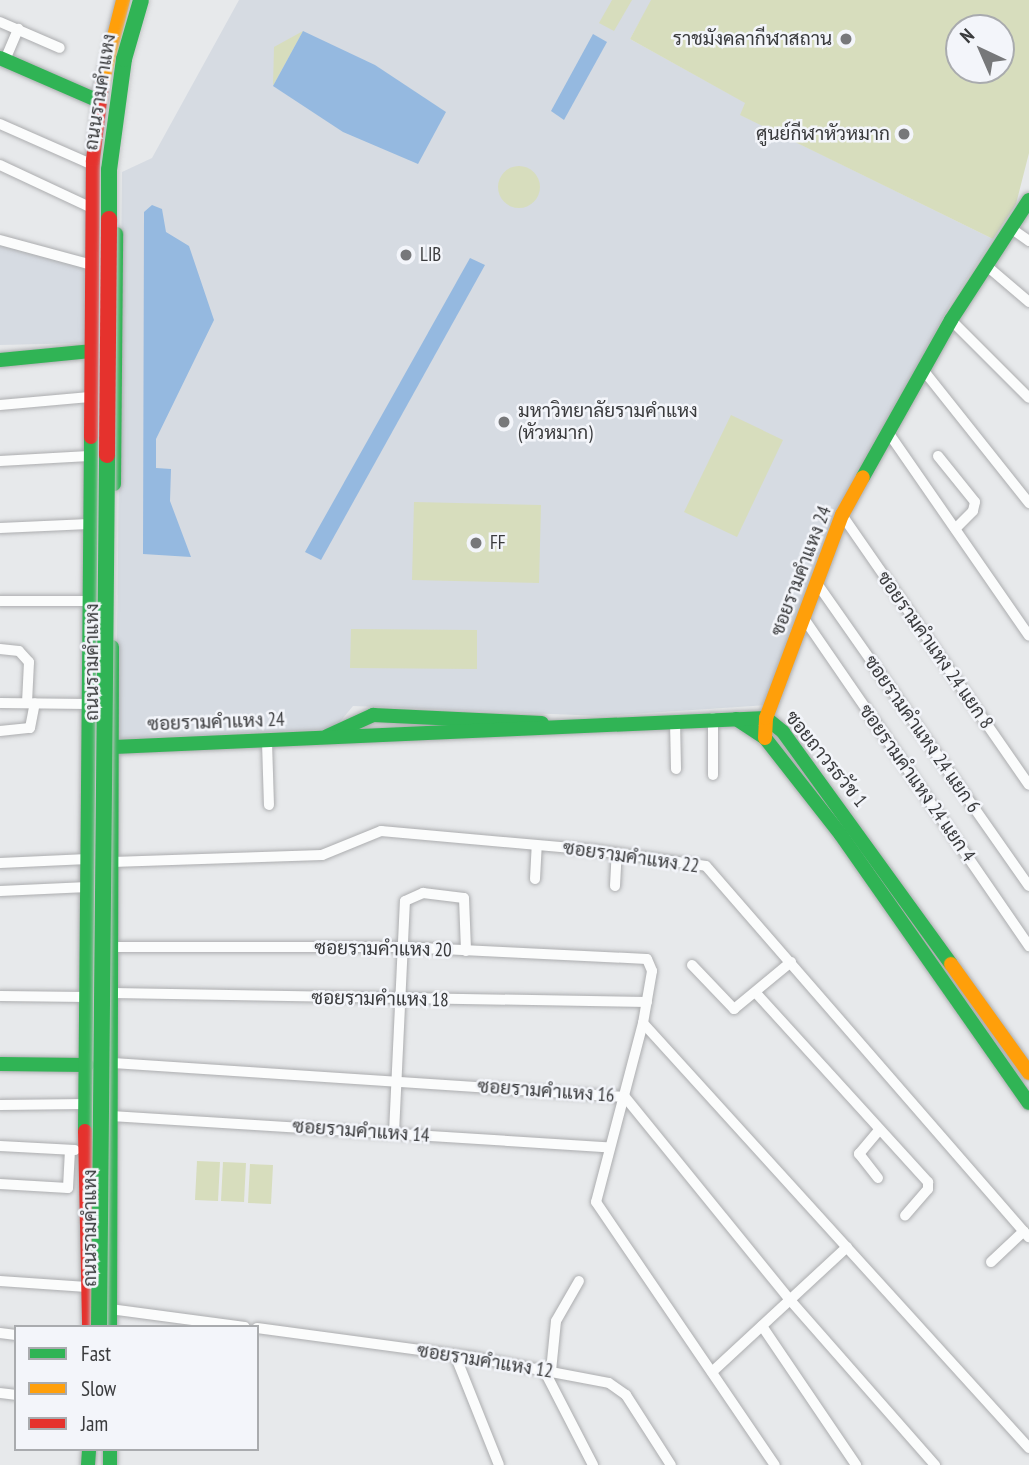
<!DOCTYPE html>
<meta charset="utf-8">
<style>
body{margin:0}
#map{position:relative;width:1029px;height:1465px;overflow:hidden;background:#e7e9eb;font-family:"PT Sans Narrow",Sarabun,sans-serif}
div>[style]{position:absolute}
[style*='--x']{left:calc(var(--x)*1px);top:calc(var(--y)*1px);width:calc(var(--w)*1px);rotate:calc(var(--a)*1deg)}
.built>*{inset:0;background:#d6dbe2}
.green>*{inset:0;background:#d7ddbd}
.round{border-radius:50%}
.water>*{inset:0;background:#95b9e0}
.roads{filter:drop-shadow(0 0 2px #acadaf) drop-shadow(0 0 2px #acadaf)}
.street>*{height:10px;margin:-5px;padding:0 5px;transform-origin:5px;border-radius:5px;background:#fbfcfc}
.fast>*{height:14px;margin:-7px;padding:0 7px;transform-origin:7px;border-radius:7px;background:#30b455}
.slow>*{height:14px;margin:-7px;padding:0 7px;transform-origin:7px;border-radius:7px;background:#ff9f0a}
.jam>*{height:14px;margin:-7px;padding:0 7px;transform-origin:7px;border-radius:7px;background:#e5322d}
.bridges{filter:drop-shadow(0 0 2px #c4c5c6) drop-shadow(0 0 2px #c4c5c6)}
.fast-bridge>*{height:16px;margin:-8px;padding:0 8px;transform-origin:8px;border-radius:8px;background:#30b455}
.jam-bridge>*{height:16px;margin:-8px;padding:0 8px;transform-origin:8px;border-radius:8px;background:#e5322d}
.dots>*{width:19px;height:19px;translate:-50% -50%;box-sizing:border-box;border:4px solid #f3f5fa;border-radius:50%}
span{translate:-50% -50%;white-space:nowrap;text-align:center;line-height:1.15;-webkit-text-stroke:5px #f3f5fa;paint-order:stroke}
.poi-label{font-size:19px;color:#3a3b3d}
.right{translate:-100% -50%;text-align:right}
.left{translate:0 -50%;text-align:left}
.street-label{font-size:19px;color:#3a3b3d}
.legend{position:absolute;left:14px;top:1325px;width:245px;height:126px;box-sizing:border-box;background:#f3f5fa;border:2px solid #a9abae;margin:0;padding:9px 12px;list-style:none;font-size:21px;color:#3a3b3d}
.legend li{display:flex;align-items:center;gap:14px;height:35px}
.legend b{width:35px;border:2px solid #a9abae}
.north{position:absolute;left:945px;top:14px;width:70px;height:70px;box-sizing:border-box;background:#f3f5fa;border:2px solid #a9abae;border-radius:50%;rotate:316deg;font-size:19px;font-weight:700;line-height:28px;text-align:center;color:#3a3b3d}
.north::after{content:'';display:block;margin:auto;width:24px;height:32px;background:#77787a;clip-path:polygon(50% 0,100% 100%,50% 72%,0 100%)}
</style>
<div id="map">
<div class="built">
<i style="clip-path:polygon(239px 0,652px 0,630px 39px,746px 103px,741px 115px,993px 239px,951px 303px,831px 528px,766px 705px,602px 716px,353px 706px,334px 729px,116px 739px,122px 172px,152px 158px)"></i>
<i style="clip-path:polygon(0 238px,88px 262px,85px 343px,0 345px)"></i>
</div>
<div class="green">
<i style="clip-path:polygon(612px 0,632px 0,614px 31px,599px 23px)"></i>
<i style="clip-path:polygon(evenodd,651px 0,1029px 0,1029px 153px,1016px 204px,993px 239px,740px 115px,745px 103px,630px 39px,651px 0,959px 28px,1001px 28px,1001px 70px,959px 70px,959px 28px)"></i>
<i style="clip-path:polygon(303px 31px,273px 86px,274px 47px)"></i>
<i class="round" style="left:498px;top:166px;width:42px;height:42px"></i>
<i style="clip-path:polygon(731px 415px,783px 440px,737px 537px,684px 512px)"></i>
<i style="clip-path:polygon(414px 502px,541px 505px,539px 583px,412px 580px)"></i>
<i style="clip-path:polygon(351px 629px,477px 630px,477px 669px,350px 668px)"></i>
<i style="clip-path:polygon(197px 1161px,220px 1162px,218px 1201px,195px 1200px)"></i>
<i style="clip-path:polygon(223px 1162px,246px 1163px,244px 1202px,221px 1201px)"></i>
<i style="clip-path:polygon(250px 1164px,273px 1165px,271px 1204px,248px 1203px)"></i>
</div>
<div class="water">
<i style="clip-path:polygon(303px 31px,375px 65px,446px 112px,418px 164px,343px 132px,273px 86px)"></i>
<i style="clip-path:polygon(593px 34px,607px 42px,564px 120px,551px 111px)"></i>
<i style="clip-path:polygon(152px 205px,162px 209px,166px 232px,189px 246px,214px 320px,156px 439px,156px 468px,171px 469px,170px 501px,191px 557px,143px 554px,144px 212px)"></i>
<i style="clip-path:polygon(470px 258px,485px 265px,321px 560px,305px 552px)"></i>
</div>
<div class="roads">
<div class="street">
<i style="--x:0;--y:22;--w:65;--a:23.4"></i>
<i style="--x:5;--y:60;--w:34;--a:-67"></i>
<i style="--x:0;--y:124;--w:102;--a:23.8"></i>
<i style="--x:0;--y:165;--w:102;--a:25.1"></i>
<i style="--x:1012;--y:229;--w:21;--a:35"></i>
<i style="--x:0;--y:240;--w:95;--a:15.2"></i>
<i style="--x:988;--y:267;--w:54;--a:40.5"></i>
<i style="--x:951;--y:320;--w:110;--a:45"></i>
<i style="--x:924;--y:371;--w:169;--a:51.5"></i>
<i style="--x:0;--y:405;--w:90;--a:-5.1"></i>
<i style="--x:890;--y:435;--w:244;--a:55.3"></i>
<i style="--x:938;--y:456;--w:59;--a:51.2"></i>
<i style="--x:975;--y:502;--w:9;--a:103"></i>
<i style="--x:973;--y:511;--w:25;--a:135"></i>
<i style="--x:0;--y:461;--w:89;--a:-3.2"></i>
<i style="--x:842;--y:515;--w:328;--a:55.3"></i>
<i style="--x:0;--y:528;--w:89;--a:-2.6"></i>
<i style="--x:816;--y:582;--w:371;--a:55"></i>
<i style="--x:0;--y:601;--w:89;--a:0"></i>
<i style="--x:805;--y:620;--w:396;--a:55.5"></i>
<i style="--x:0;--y:649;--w:19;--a:6"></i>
<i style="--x:19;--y:651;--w:15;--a:48"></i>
<i style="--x:29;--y:662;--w:41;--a:92.8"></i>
<i style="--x:0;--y:703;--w:88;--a:0.7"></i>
<i style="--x:713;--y:718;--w:57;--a:90"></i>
<i style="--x:675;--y:721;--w:48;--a:88.8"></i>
<i style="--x:0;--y:731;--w:30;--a:-6"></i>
<i style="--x:30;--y:728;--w:25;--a:-79"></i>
<i style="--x:267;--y:742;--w:63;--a:88.2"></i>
<i style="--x:112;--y:862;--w:210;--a:-1.9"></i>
<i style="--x:322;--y:855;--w:64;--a:-22.1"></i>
<i style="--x:381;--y:831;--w:214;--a:5.1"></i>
<i style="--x:594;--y:850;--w:113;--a:8.1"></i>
<i style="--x:706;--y:866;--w:492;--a:49"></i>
<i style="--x:0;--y:863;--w:88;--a:-2.6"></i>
<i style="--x:535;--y:879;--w:33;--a:-87"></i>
<i style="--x:615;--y:886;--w:33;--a:-87"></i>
<i style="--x:0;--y:891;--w:88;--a:-2.6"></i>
<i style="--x:113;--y:947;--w:288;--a:0"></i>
<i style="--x:401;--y:947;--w:246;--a:2.8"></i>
<i style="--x:647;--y:959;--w:13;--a:67"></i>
<i style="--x:652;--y:971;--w:53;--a:99.8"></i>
<i style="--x:643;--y:1023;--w:185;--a:104.7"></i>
<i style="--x:596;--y:1202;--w:318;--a:55.8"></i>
<i style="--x:692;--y:965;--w:61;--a:46.3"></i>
<i style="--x:734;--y:1009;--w:74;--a:-39.5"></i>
<i style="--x:113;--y:993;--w:534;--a:0.97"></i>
<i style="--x:756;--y:993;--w:256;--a:47.7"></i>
<i style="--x:928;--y:1182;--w:7;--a:90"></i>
<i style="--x:928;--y:1189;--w:35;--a:131"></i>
<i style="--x:0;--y:996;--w:87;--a:0.7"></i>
<i style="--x:643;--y:1023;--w:574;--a:47.75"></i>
<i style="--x:113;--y:1063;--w:513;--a:3.8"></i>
<i style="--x:625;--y:1097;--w:262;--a:50.9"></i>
<i style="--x:790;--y:1300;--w:220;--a:48.7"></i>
<i style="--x:0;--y:1105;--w:86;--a:-0.7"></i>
<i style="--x:111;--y:1116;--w:500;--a:3.6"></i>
<i style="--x:394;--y:1133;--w:232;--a:-87.3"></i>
<i style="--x:405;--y:901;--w:20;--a:-24"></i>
<i style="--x:423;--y:893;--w:41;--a:7"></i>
<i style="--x:464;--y:898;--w:53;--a:87.8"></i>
<i style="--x:0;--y:1146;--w:75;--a:3.1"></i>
<i style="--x:878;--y:1178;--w:31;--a:-128"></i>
<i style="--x:859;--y:1154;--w:31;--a:-50"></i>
<i style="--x:0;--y:1184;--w:68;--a:3.4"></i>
<i style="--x:68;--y:1188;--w:38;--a:-87"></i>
<i style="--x:991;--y:1262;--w:45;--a:-43.2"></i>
<i style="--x:0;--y:1281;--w:87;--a:3.9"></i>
<i style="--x:110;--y:1309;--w:136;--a:7.6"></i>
<i style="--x:762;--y:1326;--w:168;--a:55.9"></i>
<i style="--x:257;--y:1328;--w:217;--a:7.7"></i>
<i style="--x:472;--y:1357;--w:139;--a:10.7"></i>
<i style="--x:609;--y:1383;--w:21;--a:35"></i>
<i style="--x:626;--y:1395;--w:83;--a:57.3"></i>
<i style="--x:0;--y:1333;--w:16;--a:7"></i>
<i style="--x:455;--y:1355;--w:118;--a:68.2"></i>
<i style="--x:544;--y:1370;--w:107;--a:62.7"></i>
<i style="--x:551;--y:1371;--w:50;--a:-84.3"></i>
<i style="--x:556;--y:1321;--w:46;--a:-60.1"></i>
<i style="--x:712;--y:1372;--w:184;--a:-42.8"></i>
<i style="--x:0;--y:1393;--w:16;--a:7"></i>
</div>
<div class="fast">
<i style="--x:0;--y:58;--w:108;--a:23.5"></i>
<i style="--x:0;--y:360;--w:91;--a:-5.6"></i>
<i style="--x:863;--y:477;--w:180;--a:-60.7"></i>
<i style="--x:951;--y:320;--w:143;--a:-57"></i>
<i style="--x:114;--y:484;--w:250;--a:-89.5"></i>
<i style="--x:736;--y:719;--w:35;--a:33"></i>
<i style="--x:765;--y:738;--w:123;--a:51.9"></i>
<i style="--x:841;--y:835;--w:327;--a:55"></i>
<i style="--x:327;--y:736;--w:51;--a:-24.5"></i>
<i style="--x:373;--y:715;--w:169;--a:2.7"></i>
<i style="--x:114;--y:747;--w:653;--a:-2.55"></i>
<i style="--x:766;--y:718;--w:22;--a:39"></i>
<i style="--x:783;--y:732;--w:286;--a:54.1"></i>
<i style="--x:0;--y:1064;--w:87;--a:0.7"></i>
<i style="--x:85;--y:1131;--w:694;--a:-89.5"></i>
<i style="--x:110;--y:1327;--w:680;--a:-89.83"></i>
<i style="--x:110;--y:1449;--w:16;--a:90"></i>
<i style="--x:88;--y:1465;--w:16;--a:-86"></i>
</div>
<div class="slow">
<i style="--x:102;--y:85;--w:88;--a:-76.1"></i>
<i style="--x:765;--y:738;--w:20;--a:-87"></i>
<i style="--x:766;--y:718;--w:217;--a:-69.5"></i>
<i style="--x:842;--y:515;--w:43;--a:-61.1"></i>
<i style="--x:951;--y:964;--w:134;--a:54.4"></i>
</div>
<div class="jam">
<i style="--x:91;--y:437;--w:277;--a:-89.6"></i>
<i style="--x:93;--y:160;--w:76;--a:-83.2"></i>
<i style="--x:85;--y:1131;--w:196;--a:88.8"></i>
</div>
</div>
<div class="bridges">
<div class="fast-bridge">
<i style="--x:109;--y:219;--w:49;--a:-90"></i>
<i style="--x:109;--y:170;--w:112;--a:-82.3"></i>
<i style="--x:124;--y:59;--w:61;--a:-73.9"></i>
<i style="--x:99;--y:1327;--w:872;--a:-89.47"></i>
</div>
<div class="jam-bridge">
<i style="--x:107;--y:455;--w:236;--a:-89.5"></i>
</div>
</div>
<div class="dots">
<i style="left:846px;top:39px;background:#77787a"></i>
<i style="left:904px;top:134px;background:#77787a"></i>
<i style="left:406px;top:255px;background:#77787a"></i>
<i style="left:504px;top:422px;background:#77787a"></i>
<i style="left:476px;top:543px;background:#77787a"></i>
</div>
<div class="poi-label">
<span class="right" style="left:832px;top:39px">ราชมังคลากีฬาสถาน</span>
<span class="right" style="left:890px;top:134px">ศูนย์กีฬาหัวหมาก</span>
<span class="left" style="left:420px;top:255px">LIB</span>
<span class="left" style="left:518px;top:422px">มหาวิทยาลัยรามคำแหง<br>(หัวหมาก)</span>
<span class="left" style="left:490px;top:543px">FF</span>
</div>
<div class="street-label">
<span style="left:100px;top:92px;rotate:-81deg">ถนนรามคำแหง</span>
<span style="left:801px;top:571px;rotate:-69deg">ซอยรามคำแหง 24</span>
<span style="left:935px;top:650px;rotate:55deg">ซอยรามคำแหง 24 แยก 8</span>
<span style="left:92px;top:662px;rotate:-90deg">ถนนรามคำแหง</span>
<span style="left:216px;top:722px;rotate:-2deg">ซอยรามคำแหง 24</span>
<span style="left:922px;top:734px;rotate:55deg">ซอยรามคำแหง 24 แยก 6</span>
<span style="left:826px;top:759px;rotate:51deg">ซอยถาวรธวัช 1</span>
<span style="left:917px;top:783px;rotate:55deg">ซอยรามคำแหง 24 แยก 4</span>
<span style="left:631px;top:857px;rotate:8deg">ซอยรามคำแหง 22</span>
<span style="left:383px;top:949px;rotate:1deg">ซอยรามคำแหง 20</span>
<span style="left:380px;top:999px;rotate:1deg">ซอยรามคำแหง 18</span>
<span style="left:546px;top:1091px;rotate:4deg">ซอยรามคำแหง 16</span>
<span style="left:361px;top:1131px;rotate:4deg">ซอยรามคำแหง 14</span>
<span style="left:90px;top:1228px;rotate:-90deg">ถนนรามคำแหง</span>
<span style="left:485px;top:1361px;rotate:9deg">ซอยรามคำแหง 12</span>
</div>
<ul class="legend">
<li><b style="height:9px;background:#30b455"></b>Fast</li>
<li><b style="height:9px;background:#ff9f0a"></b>Slow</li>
<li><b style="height:9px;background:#e5322d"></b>Jam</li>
</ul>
<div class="north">N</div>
</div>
